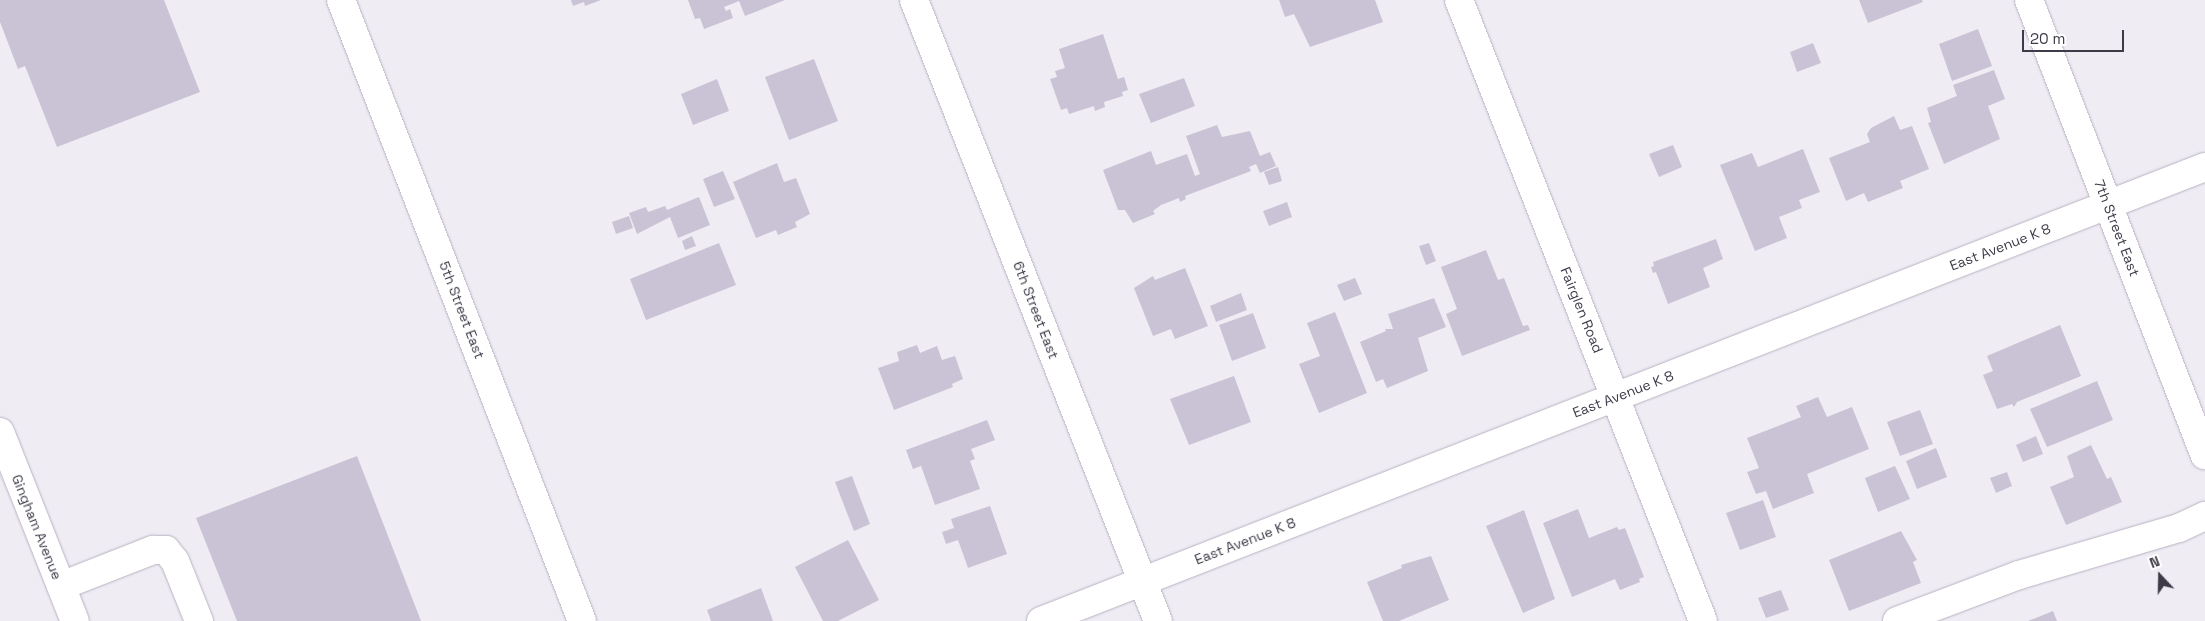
<!DOCTYPE html>
<style>
body{margin:0}
#map{position:relative;width:2205px;height:621px;overflow:hidden;background:#f0ecf4;font-family:"Space Grotesk",sans-serif}
div>[style]{position:absolute}
[style*='--x']{left:calc(var(--x)*1px);top:calc(var(--y)*1px);width:calc(var(--w)*1px);rotate:calc(var(--a)*1deg)}
.building>*{inset:0;background:#c9c3d5}
.roads{filter:drop-shadow(0 0 1px #b8b2c2) drop-shadow(0 0 1px #b8b2c2)}
.minor>*{height:28px;margin:-14px;padding:0 14px;transform-origin:14px;border-radius:14px;background:#fff}
span{translate:-50% -50%;white-space:nowrap;text-align:center;line-height:1.15;-webkit-text-stroke:4px #fff;paint-order:stroke}
.street-label{font-size:14px;color:#3f3a48}
.north{position:absolute;left:2135px;top:551px;width:50px;height:50px;-webkit-text-stroke:4px #fff;paint-order:stroke;rotate:339deg;font-size:14px;font-weight:700;line-height:20px;text-align:center;color:#3f3a48}
.north::after{content:'';display:block;margin:auto;width:18px;height:22px;background:#3f3a48;clip-path:polygon(50% 0,100% 100%,50% 72%,0 100%)}
.scale{position:absolute;left:2022px;top:30px;width:102px;height:22px;box-sizing:border-box;border:2px solid #3f3a48;border-top:0;padding-left:6px;font-size:15px;line-height:18px;white-space:nowrap;color:#3f3a48;-webkit-text-stroke:4px #fff;paint-order:stroke}
</style>
<div id="map">
<div class="building">
<i style="clip-path:polygon(0 0,164px 0,200px 92px,57px 147px,25px 66px,18px 69px,0 22px)"></i>
<i style="clip-path:polygon(571px 0,601px 0,585px 6px,584px 2px,573px 6px)"></i>
<i style="clip-path:polygon(688px 0,785px 0,745px 16px,739px 1px,724px 7px,726px 11px,730px 9px,733px 18px,704px 29px,700px 18px,695px 19px)"></i>
<i style="clip-path:polygon(1279px 0,1375px 0,1383px 22px,1310px 47px,1294px 14px,1285px 17px)"></i>
<i style="clip-path:polygon(1859px 0,1922px 0,1923px 2px,1868px 23px)"></i>
<i style="clip-path:polygon(1978px 29px,1992px 66px,1952px 81px,1939px 44px)"></i>
<i style="clip-path:polygon(1103px 34px,1118px 79px,1124px 77px,1128px 90px,1122px 92px,1123px 96px,1104px 102px,1105px 107px,1095px 111px,1094px 106px,1069px 114px,1067px 108px,1061px 110px,1050px 79px,1057px 77px,1055px 71px,1065px 68px,1059px 49px)"></i>
<i style="clip-path:polygon(1813px 43px,1821px 63px,1797px 72px,1790px 52px)"></i>
<i style="clip-path:polygon(814px 59px,838px 121px,789px 140px,765px 77px)"></i>
<i style="clip-path:polygon(1994px 70px,2005px 99px,1988px 106px,2000px 139px,1944px 164px,1928px 123px,1931px 122px,1927px 108px,1957px 96px,1953px 85px)"></i>
<i style="clip-path:polygon(1184px 78px,1195px 106px,1151px 123px,1139px 94px)"></i>
<i style="clip-path:polygon(717px 79px,729px 111px,693px 125px,681px 94px)"></i>
<i style="clip-path:polygon(1894px 116px,1900px 130px,1912px 126px,1929px 169px,1900px 181px,1903px 188px,1868px 202px,1864px 193px,1846px 201px,1829px 158px,1870px 142px,1867px 134px,1871px 128px)"></i>
<i style="clip-path:polygon(1217px 125px,1222px 137px,1250px 131px,1260px 156px,1270px 152px,1276px 166px,1260px 173px,1256px 164px,1249px 167px,1251px 171px,1185px 196px,1186px 199px,1180px 202px,1179px 198px,1161px 205px,1153px 211px,1155px 214px,1133px 223px,1125px 210px,1118px 210px,1103px 170px,1151px 151px,1156px 165px,1187px 154px,1195px 176px,1200px 174px,1186px 136px)"></i>
<i style="clip-path:polygon(1673px 145px,1682px 167px,1659px 177px,1649px 154px)"></i>
<i style="clip-path:polygon(1803px 149px,1820px 192px,1799px 200px,1802px 208px,1779px 217px,1787px 238px,1755px 251px,1720px 165px,1752px 153px,1758px 167px)"></i>
<i style="clip-path:polygon(777px 163px,784px 182px,796px 178px,810px 214px,795px 222px,797px 227px,778px 235px,776px 230px,756px 238px,733px 182px)"></i>
<i style="clip-path:polygon(1278px 167px,1282px 181px,1269px 185px,1264px 172px)"></i>
<i style="clip-path:polygon(723px 171px,735px 199px,714px 207px,703px 179px)"></i>
<i style="clip-path:polygon(699px 197px,710px 225px,678px 238px,670px 217px,637px 234px,629px 213px,646px 207px,648px 212px,665px 206px,667px 210px)"></i>
<i style="clip-path:polygon(1287px 202px,1292px 217px,1269px 226px,1263px 211px)"></i>
<i style="clip-path:polygon(629px 216px,633px 228px,616px 234px,612px 222px)"></i>
<i style="clip-path:polygon(692px 236px,696px 246px,685px 250px,682px 241px)"></i>
<i style="clip-path:polygon(1716px 239px,1723px 259px,1703px 268px,1710px 287px,1668px 304px,1656px 272px,1653px 273px,1651px 267px,1654px 266px,1653px 262px)"></i>
<i style="clip-path:polygon(719px 243px,736px 285px,646px 320px,630px 279px)"></i>
<i style="clip-path:polygon(1429px 243px,1436px 261px,1426px 265px,1419px 246px)"></i>
<i style="clip-path:polygon(1486px 250px,1498px 280px,1504px 278px,1523px 326px,1528px 325px,1530px 330px,1462px 356px,1446px 314px,1457px 309px,1441px 267px)"></i>
<i style="clip-path:polygon(1185px 268px,1208px 326px,1175px 339px,1171px 329px,1153px 336px,1134px 288px,1153px 276px,1155px 280px)"></i>
<i style="clip-path:polygon(1355px 278px,1362px 294px,1344px 301px,1337px 285px)"></i>
<i style="clip-path:polygon(1241px 293px,1247px 310px,1216px 322px,1210px 306px)"></i>
<i style="clip-path:polygon(1434px 298px,1446px 327px,1418px 338px,1428px 371px,1387px 388px,1383px 379px,1376px 382px,1360px 342px,1386px 331px,1385px 329px,1393px 329px,1388px 314px)"></i>
<i style="clip-path:polygon(1335px 312px,1367px 393px,1319px 413px,1299px 364px,1320px 356px,1307px 323px)"></i>
<i style="clip-path:polygon(1253px 313px,1266px 348px,1232px 361px,1219px 325px)"></i>
<i style="clip-path:polygon(2060px 325px,2081px 376px,2017px 402px,2014px 407px,2012px 404px,1997px 409px,1983px 375px,1993px 371px,1987px 356px)"></i>
<i style="clip-path:polygon(917px 345px,920px 353px,937px 346px,942px 360px,955px 356px,963px 379px,952px 384px,953px 387px,894px 410px,878px 368px,899px 361px,897px 352px)"></i>
<i style="clip-path:polygon(1234px 376px,1251px 422px,1189px 445px,1170px 399px)"></i>
<i style="clip-path:polygon(2097px 381px,2113px 420px,2047px 447px,2030px 409px)"></i>
<i style="clip-path:polygon(1818px 397px,1827px 417px,1852px 407px,1869px 449px,1807px 474px,1814px 493px,1773px 509px,1766px 491px,1756px 494px,1747px 472px,1759px 468px,1747px 438px,1801px 417px,1796px 406px)"></i>
<i style="clip-path:polygon(1920px 410px,1933px 444px,1900px 456px,1887px 422px)"></i>
<i style="clip-path:polygon(987px 420px,995px 440px,971px 449px,975px 459px,970px 461px,980px 489px,935px 505px,921px 466px,913px 469px,906px 450px)"></i>
<i style="clip-path:polygon(2036px 436px,2043px 454px,2023px 462px,2016px 445px)"></i>
<i style="clip-path:polygon(2091px 445px,2107px 479px,2111px 477px,2122px 502px,2066px 525px,2050px 487px,2074px 477px,2067px 456px)"></i>
<i style="clip-path:polygon(1936px 448px,1947px 477px,1917px 489px,1906px 461px)"></i>
<i style="clip-path:polygon(357px 456px,421px 621px,237px 621px,196px 518px)"></i>
<i style="clip-path:polygon(1895px 466px,1910px 499px,1878px 512px,1865px 478px)"></i>
<i style="clip-path:polygon(2007px 472px,2012px 486px,1996px 493px,1990px 478px)"></i>
<i style="clip-path:polygon(852px 476px,870px 524px,854px 531px,835px 482px)"></i>
<i style="clip-path:polygon(1763px 500px,1776px 537px,1740px 550px,1726px 513px)"></i>
<i style="clip-path:polygon(990px 506px,1007px 554px,968px 568px,958px 540px,946px 544px,942px 532px,954px 528px,951px 519px)"></i>
<i style="clip-path:polygon(1578px 509px,1589px 538px,1617px 527px,1619px 530px,1625px 528px,1644px 577px,1639px 579px,1640px 582px,1620px 590px,1615px 579px,1572px 597px,1543px 523px)"></i>
<i style="clip-path:polygon(1524px 510px,1555px 599px,1523px 613px,1486px 526px)"></i>
<i style="clip-path:polygon(1901px 531px,1917px 560px,1913px 562px,1921px 583px,1849px 611px,1829px 560px)"></i>
<i style="clip-path:polygon(848px 540px,879px 600px,838px 621px,823px 621px,795px 567px)"></i>
<i style="clip-path:polygon(1431px 556px,1449px 600px,1399px 621px,1383px 621px,1367px 582px,1402px 568px,1401px 565px)"></i>
<i style="clip-path:polygon(761px 588px,773px 621px,711px 621px,707px 610px)"></i>
<i style="clip-path:polygon(1781px 590px,1789px 610px,1766px 618px,1758px 598px)"></i>
<i style="clip-path:polygon(2053px 611px,2057px 621px,2028px 621px)"></i>
</div>
<div class="roads">
<div class="minor">
<i style="--x:341;--y:0;--w:666;--a:68.79"></i>
<i style="--x:914;--y:0;--w:667;--a:68.55"></i>
<i style="--x:1459;--y:0;--w:667;--a:68.55"></i>
<i style="--x:2029;--y:0;--w:488;--a:68.9"></i>
<i style="--x:0;--y:432;--w:203;--a:68.4"></i>
<i style="--x:61;--y:586;--w:99;--a:-21.4"></i>
<i style="--x:153;--y:550;--w:13;--a:0"></i>
<i style="--x:166;--y:550;--w:14;--a:51"></i>
<i style="--x:175;--y:561;--w:65;--a:68.2"></i>
<i style="--x:1041;--y:621;--w:1249;--a:-21.31"></i>
<i style="--x:1897;--y:621;--w:130;--a:-20.7"></i>
<i style="--x:2019;--y:575;--w:167;--a:-16.4"></i>
<i style="--x:2179;--y:528;--w:29;--a:-25"></i>
</div>
</div>
<div class="street-label">
<span style="left:2117px;top:228px;rotate:69deg">7th Street East</span>
<span style="left:2000px;top:247px;rotate:-21deg">East Avenue K 8</span>
<span style="left:462px;top:310px;rotate:69deg">5th Street East</span>
<span style="left:1036px;top:310px;rotate:69deg">6th Street East</span>
<span style="left:1582px;top:310px;rotate:68deg">Fairglen Road</span>
<span style="left:1623px;top:394px;rotate:-21deg">East Avenue K 8</span>
<span style="left:37px;top:527px;rotate:68deg">Gingham Avenue</span>
<span style="left:1245px;top:541px;rotate:-21deg">East Avenue K 8</span>
</div>
<div class="north">N</div>
<div class="scale">20 m</div>
</div>
